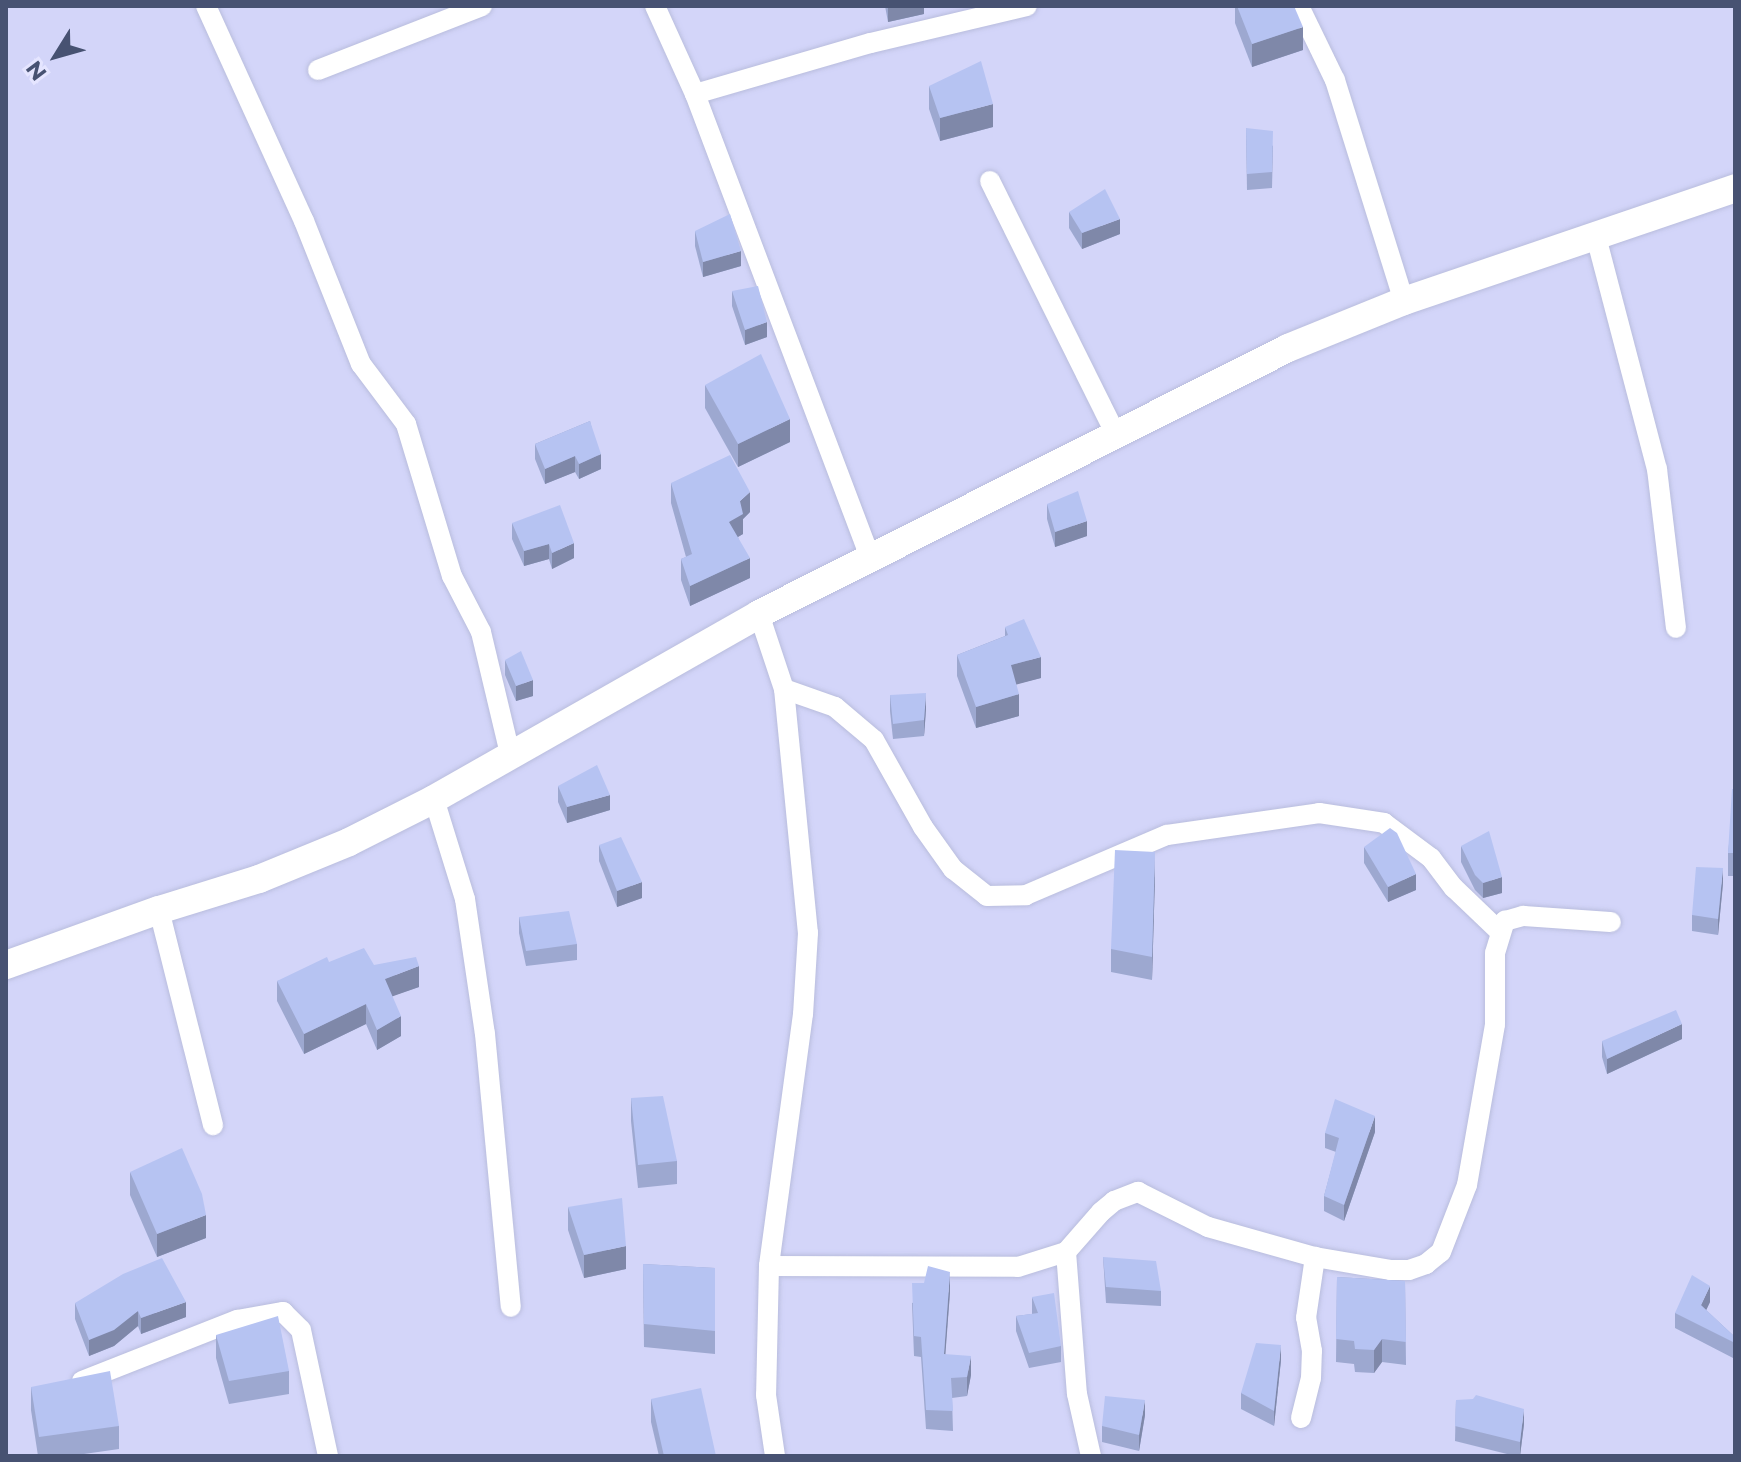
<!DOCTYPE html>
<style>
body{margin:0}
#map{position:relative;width:1741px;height:1462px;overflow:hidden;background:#dfdffc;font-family:Montserrat,sans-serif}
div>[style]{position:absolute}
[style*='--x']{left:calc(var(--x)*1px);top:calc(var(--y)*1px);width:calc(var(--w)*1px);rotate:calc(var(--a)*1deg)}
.residential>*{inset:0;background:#d3d5f9}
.roads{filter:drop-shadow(0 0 2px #b9bddd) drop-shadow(0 0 2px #b9bddd)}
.minor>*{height:20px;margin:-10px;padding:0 10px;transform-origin:10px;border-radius:10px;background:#fff}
.secondary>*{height:28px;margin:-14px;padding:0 14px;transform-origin:14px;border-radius:14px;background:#fff}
.wall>*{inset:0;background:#9da8d0}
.shaded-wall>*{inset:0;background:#7f88a9}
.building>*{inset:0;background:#b6c3f2}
span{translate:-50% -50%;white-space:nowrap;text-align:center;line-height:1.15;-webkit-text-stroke:6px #e5e5ff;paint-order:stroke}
.frame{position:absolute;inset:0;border:8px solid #475272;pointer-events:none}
.north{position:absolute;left:16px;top:16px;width:80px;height:80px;-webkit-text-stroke:6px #e5e5ff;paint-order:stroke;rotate:233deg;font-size:22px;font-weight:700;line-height:32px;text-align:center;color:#475272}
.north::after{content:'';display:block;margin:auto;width:28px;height:36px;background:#475272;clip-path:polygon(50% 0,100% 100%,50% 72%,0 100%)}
</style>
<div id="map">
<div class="residential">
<i style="clip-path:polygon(6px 6px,1735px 6px,1735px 1456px,6px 1456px)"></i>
</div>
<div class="roads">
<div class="minor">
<i style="--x:206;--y:6;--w:236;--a:65.5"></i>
<i style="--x:304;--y:221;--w:154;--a:68.3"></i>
<i style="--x:361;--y:364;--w:75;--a:53.1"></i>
<i style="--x:406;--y:424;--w:159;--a:73.2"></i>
<i style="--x:452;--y:576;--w:63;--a:62.6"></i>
<i style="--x:481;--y:632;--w:125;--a:76.6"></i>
<i style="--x:655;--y:6;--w:97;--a:65.6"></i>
<i style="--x:695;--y:94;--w:494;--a:69.3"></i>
<i style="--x:1299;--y:6;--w:82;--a:64.1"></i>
<i style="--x:1335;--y:80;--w:232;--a:72.7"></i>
<i style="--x:318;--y:70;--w:176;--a:-21.3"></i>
<i style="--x:695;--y:94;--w:183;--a:-16.2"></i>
<i style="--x:871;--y:43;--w:160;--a:-13.3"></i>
<i style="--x:990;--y:181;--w:281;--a:63.6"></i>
<i style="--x:1595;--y:233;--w:244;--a:75.3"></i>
<i style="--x:1657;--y:469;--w:160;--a:83.2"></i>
<i style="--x:759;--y:614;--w:79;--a:71.6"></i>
<i style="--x:784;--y:689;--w:245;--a:84.4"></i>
<i style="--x:808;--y:933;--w:81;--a:93.5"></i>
<i style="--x:803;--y:1014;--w:254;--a:97.7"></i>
<i style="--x:769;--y:1266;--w:129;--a:91.3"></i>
<i style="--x:766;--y:1395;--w:62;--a:81.6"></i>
<i style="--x:784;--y:689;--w:54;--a:19.4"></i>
<i style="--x:835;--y:707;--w:51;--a:40.2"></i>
<i style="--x:874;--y:740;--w:100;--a:60.6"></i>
<i style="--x:923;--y:827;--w:52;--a:54.5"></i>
<i style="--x:953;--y:869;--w:43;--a:38.5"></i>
<i style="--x:987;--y:896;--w:39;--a:-1"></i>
<i style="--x:1026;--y:895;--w:153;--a:-23.1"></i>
<i style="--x:1167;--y:835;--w:154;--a:-8.2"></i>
<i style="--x:1319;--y:813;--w:66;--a:8.7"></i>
<i style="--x:1384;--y:823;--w:59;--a:36.7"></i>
<i style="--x:1431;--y:858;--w:38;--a:53"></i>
<i style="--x:1454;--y:888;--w:64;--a:43.7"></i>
<i style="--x:434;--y:799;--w:105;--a:72.8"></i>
<i style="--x:465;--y:899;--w:136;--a:81.6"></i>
<i style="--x:485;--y:1034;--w:274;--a:84.6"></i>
<i style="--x:159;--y:910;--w:222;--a:75.9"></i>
<i style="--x:1066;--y:1252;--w:142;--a:85.6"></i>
<i style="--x:1077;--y:1394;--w:64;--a:77.3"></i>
<i style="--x:769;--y:1266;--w:249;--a:0.2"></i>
<i style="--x:1018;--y:1267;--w:50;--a:-17.4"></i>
<i style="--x:1066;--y:1252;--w:53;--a:-48.8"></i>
<i style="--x:1101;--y:1212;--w:17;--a:-40"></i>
<i style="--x:1114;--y:1201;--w:26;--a:-21"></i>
<i style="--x:1138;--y:1192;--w:78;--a:26.6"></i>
<i style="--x:1208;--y:1227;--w:111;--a:15.7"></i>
<i style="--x:1315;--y:1257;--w:76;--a:9.8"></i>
<i style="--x:1390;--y:1270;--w:19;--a:0"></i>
<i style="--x:1409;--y:1270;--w:18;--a:-19"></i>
<i style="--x:1426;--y:1264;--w:19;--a:-39"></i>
<i style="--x:1441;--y:1252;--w:72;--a:-68.8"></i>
<i style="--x:1467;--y:1185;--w:163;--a:-80.1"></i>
<i style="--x:1495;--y:1024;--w:71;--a:-90"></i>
<i style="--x:1495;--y:953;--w:34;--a:-73"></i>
<i style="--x:1505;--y:921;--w:19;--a:-16"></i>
<i style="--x:1523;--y:916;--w:88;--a:3.9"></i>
<i style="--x:82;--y:1381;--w:167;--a:-21.5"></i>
<i style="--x:237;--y:1320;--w:47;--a:-9.9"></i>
<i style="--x:283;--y:1312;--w:25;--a:45"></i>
<i style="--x:301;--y:1330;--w:129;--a:77.9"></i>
<i style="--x:1301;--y:1418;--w:41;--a:-76"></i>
<i style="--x:1311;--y:1378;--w:27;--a:-88"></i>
<i style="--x:1312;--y:1351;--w:34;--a:-100"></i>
<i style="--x:1306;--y:1318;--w:62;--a:-81.6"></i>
</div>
<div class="secondary">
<i style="--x:6;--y:965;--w:163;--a:-19.8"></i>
<i style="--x:159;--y:910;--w:105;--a:-17.2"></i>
<i style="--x:259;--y:879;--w:97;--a:-22.3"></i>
<i style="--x:349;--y:842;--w:95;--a:-26.8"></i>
<i style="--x:434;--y:799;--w:374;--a:-29.6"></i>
<i style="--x:759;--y:614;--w:592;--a:-26.69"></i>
<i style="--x:1288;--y:348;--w:125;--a:-22.1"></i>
<i style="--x:1404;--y:301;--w:350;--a:-18.8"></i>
</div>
</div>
<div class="wall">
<i style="clip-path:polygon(885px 6px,924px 6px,924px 14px,888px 22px)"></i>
<i style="clip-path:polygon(1235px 6px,1294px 6px,1303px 50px,1252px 67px,1235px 23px)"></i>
<i style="clip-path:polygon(929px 86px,993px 127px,940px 141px,929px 109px)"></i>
<i style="clip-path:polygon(1246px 128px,1273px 146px,1272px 188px,1247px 190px)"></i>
<i style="clip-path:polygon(1069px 212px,1120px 234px,1082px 249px,1069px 228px)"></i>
<i style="clip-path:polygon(695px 231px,741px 266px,703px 277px,695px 246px)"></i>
<i style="clip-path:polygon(732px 291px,767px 337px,745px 345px,732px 306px)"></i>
<i style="clip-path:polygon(705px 385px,790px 442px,738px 467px,705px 408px)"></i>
<i style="clip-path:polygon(590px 421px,601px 469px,579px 479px,575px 472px,545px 484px,535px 459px,535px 444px)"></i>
<i style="clip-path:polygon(671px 483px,750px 512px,743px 519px,743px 534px,738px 537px,750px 578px,690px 606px,681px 580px,681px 559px,686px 557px,671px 503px)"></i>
<i style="clip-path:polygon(1047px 504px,1087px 536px,1055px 547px,1047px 519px)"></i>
<i style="clip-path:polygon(512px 523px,574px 558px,552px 569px,549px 559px,524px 566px,512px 539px)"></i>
<i style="clip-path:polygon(1005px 627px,1041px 678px,1016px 684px,1019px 716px,976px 728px,957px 676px,957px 655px,1005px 636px)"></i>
<i style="clip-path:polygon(505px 660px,533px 696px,516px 701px,505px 675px)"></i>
<i style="clip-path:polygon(890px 695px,926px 709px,924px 736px,893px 739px,890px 711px)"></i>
<i style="clip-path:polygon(558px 786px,610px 810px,567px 823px,558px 802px)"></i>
<i style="clip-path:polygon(1735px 789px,1735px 876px,1728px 876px,1728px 853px)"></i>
<i style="clip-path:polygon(599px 845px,642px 898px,617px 907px,599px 861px)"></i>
<i style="clip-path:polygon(1461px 846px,1502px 893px,1483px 898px,1475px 890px,1461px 862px)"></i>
<i style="clip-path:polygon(1364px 847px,1416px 890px,1388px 902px,1364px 863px)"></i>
<i style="clip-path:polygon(1155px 876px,1152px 980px,1111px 972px,1111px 949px)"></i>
<i style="clip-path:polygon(1723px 883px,1718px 935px,1692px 931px,1692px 915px)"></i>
<i style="clip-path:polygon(519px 917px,577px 944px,577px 960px,526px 966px,519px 933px)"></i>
<i style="clip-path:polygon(374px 965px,419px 987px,392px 996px,401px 1036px,377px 1050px,366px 1024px,304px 1054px,277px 1001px,277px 981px)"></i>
<i style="clip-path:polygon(1682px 1039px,1607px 1074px,1602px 1057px,1602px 1041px)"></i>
<i style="clip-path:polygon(631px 1098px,677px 1161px,677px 1184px,638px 1188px,631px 1121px)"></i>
<i style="clip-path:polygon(1375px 1132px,1344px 1221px,1324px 1211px,1324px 1196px,1336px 1152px,1325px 1148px,1325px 1133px)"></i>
<i style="clip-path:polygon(130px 1172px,206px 1238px,157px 1257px,130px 1195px)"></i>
<i style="clip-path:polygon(568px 1207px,626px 1269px,584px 1278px,568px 1230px)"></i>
<i style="clip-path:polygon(1103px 1257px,1161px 1291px,1161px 1306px,1106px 1303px)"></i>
<i style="clip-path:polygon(643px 1264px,715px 1268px,715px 1354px,644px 1347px)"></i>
<i style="clip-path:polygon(1337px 1277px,1405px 1281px,1406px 1365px,1382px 1362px,1374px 1373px,1355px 1372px,1354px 1364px,1336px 1362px)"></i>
<i style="clip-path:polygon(950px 1292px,945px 1354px,971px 1375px,967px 1396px,952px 1398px,953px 1431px,926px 1429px,921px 1357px,914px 1356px,912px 1303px)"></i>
<i style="clip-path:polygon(1032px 1297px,1061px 1346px,1061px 1362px,1029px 1368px,1016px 1331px,1016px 1316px,1032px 1314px)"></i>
<i style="clip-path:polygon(1710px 1302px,1706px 1310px,1735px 1337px,1735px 1354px,1733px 1358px,1675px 1328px,1675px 1313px)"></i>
<i style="clip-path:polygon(75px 1303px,186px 1317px,141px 1334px,138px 1326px,114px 1346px,89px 1356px,75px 1319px)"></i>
<i style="clip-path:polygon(216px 1335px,289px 1371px,289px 1394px,229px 1404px,216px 1358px)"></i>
<i style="clip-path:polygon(1281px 1360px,1274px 1426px,1241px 1409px,1241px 1393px)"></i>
<i style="clip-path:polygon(31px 1387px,119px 1426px,119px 1449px,70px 1456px,38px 1456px,31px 1410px)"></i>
<i style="clip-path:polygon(651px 1399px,716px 1456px,659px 1456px,651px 1422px)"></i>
<i style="clip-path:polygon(1456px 1400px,1524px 1424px,1520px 1456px,1515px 1456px,1455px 1441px)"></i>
<i style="clip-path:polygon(1145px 1415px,1139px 1451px,1102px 1442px,1102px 1426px)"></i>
</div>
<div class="shaded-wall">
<i style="clip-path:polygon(888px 6px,924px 6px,924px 14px,888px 22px)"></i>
<i style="clip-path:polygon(1303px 27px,1303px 50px,1252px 67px,1252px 44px)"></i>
<i style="clip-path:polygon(993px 104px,993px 127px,940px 141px,940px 118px)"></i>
<i style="clip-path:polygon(1120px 219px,1120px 234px,1082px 249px,1082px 233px)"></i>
<i style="clip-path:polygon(741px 251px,741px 266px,703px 277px,703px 262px)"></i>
<i style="clip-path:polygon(767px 322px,767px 337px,745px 345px,745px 330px)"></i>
<i style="clip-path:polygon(790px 419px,790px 442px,738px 467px,738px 444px)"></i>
<i style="clip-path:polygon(601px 454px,601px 469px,579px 479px,579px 464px)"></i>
<i style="clip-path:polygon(575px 456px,575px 472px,545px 484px,545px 469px)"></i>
<i style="clip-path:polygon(750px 492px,750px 512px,743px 519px,743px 534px,729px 542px,729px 522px,740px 501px)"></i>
<i style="clip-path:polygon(1087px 521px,1087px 536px,1055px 547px,1055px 532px)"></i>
<i style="clip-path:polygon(574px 543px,574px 558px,552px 569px,552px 553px)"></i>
<i style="clip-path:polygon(549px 544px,549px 559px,524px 566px,524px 551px)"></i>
<i style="clip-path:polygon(750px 558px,750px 578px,690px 606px,690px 586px)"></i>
<i style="clip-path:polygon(1041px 657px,1041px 678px,1011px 686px,1011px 665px)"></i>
<i style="clip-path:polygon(533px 680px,533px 696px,516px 701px,516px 686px)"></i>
<i style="clip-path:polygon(926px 693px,926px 709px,924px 736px,924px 720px)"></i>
<i style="clip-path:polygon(1019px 694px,1019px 716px,976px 728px,976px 707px)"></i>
<i style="clip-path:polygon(610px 795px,610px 810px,567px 823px,567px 807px)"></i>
<i style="clip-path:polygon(1155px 852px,1155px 876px,1152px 980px,1152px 957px)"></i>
<i style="clip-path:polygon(1723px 868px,1723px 883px,1718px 935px,1718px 919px)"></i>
<i style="clip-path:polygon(1416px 874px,1416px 890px,1388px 902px,1388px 887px)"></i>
<i style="clip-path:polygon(1502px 877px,1502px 893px,1483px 898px,1483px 883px)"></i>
<i style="clip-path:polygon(642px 882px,642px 898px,617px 907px,617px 891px)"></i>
<i style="clip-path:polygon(419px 966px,419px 987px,385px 999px,385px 979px)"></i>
<i style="clip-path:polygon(366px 1004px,366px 1024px,304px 1054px,304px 1034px)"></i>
<i style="clip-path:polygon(401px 1016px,401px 1036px,377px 1050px,377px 1030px)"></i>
<i style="clip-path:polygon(1682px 1024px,1682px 1039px,1607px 1074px,1607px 1059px)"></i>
<i style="clip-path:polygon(1375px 1116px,1375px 1132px,1344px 1221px,1344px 1205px)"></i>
<i style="clip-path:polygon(206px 1215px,206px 1238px,157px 1257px,157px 1234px)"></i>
<i style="clip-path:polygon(626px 1246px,626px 1269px,584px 1278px,584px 1255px)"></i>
<i style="clip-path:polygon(950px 1272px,950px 1292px,944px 1373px,944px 1354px)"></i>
<i style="clip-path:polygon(1710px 1286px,1710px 1302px,1701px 1321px,1701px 1305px)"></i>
<i style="clip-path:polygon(186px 1302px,186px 1317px,141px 1334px,141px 1318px)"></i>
<i style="clip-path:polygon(138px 1311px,138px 1326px,114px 1346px,89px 1356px,89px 1340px)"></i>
<i style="clip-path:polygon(1382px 1339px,1382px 1362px,1374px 1373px,1374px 1350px)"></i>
<i style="clip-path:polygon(1735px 1339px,1735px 1354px,1733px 1358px,1733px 1342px)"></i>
<i style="clip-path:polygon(1281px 1345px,1281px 1360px,1274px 1426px,1274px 1411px)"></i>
<i style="clip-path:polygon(971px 1356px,971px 1375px,967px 1396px,967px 1377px)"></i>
<i style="clip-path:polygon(1145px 1400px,1145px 1415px,1139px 1451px,1139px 1435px)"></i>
<i style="clip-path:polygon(1524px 1409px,1524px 1424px,1520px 1456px,1520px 1442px)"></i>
</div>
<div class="building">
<i style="clip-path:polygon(1237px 6px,1294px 6px,1303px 27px,1252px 44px)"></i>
<i style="clip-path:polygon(981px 61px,993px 104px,940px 118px,929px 86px)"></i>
<i style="clip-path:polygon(1246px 128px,1273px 131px,1272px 172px,1247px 174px)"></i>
<i style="clip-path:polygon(1105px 189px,1120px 219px,1082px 233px,1069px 212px)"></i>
<i style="clip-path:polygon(730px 214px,741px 251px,703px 262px,695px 231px)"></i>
<i style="clip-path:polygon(758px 286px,767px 322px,745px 330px,732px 291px)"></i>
<i style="clip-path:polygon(761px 354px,790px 419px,738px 444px,705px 385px)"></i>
<i style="clip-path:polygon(590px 421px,601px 454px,579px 464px,575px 456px,545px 469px,535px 444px)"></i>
<i style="clip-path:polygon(730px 455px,750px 492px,740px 501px,743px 514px,729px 522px,750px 558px,690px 586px,681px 559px,692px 554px,671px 483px)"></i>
<i style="clip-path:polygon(1078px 491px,1087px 521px,1055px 532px,1047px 504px)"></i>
<i style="clip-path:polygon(560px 505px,574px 543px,552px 553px,549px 544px,524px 551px,512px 523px)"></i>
<i style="clip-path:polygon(1024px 619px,1041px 657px,1011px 665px,1019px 694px,976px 707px,957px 655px,1008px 635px,1005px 627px)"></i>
<i style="clip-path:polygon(521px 651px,533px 680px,516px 686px,505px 660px)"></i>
<i style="clip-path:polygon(926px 693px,924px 720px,893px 724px,890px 695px)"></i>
<i style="clip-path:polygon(597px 765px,610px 795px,567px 807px,558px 786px)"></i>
<i style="clip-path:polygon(1732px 789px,1735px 789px,1735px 853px,1728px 853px)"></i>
<i style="clip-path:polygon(1390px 828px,1397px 833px,1416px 874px,1388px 887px,1364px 847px)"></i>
<i style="clip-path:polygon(1489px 831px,1502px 877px,1483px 883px,1475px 875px,1461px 846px)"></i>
<i style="clip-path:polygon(621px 837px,642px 882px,617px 891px,599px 845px)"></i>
<i style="clip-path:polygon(1115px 850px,1155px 852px,1152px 957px,1111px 949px)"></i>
<i style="clip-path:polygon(1696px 867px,1723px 868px,1718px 919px,1692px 915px)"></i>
<i style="clip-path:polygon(569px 911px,577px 944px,526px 951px,519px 917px)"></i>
<i style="clip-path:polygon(364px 948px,374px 965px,416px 957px,419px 966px,385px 979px,401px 1016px,377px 1030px,366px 1004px,304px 1034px,277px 981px,327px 957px,329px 962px)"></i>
<i style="clip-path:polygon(1676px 1010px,1682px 1024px,1607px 1059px,1602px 1041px)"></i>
<i style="clip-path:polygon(663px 1096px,677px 1161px,638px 1165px,631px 1098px)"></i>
<i style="clip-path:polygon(1335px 1099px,1375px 1116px,1344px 1205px,1324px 1196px,1339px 1138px,1325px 1133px)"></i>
<i style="clip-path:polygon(182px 1148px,202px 1194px,206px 1215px,157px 1234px,130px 1172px)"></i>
<i style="clip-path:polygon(622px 1198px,626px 1246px,584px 1255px,568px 1207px)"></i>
<i style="clip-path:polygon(1103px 1257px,1156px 1261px,1161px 1291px,1106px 1287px)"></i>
<i style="clip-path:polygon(162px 1258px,186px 1302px,141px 1318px,138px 1311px,114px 1330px,89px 1340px,75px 1303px,123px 1274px)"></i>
<i style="clip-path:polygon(643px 1264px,715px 1268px,715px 1331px,644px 1324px)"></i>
<i style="clip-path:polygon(928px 1266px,950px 1272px,944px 1354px,971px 1356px,967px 1377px,951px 1378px,953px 1411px,926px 1410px,921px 1337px,914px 1336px,912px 1283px,924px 1283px)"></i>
<i style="clip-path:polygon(1692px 1275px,1710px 1286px,1701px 1305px,1735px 1337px,1733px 1342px,1675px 1313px)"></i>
<i style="clip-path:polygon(1337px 1277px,1405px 1281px,1406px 1342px,1382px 1339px,1374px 1350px,1355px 1349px,1354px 1341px,1336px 1339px)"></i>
<i style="clip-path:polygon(1054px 1293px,1061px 1346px,1029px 1353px,1016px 1316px,1038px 1313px,1032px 1297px)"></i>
<i style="clip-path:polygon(278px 1316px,289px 1371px,229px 1381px,216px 1335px)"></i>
<i style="clip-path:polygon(1256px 1343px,1281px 1345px,1274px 1411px,1241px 1393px)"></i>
<i style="clip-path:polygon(110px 1371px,119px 1426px,39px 1437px,31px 1387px)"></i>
<i style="clip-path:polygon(701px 1388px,716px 1456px,664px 1456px,651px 1399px)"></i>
<i style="clip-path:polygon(1476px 1395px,1524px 1409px,1520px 1442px,1455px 1426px,1456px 1400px,1473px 1399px)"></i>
<i style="clip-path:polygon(1105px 1396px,1145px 1400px,1139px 1435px,1102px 1426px)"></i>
</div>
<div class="frame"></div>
<div class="north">N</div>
</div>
